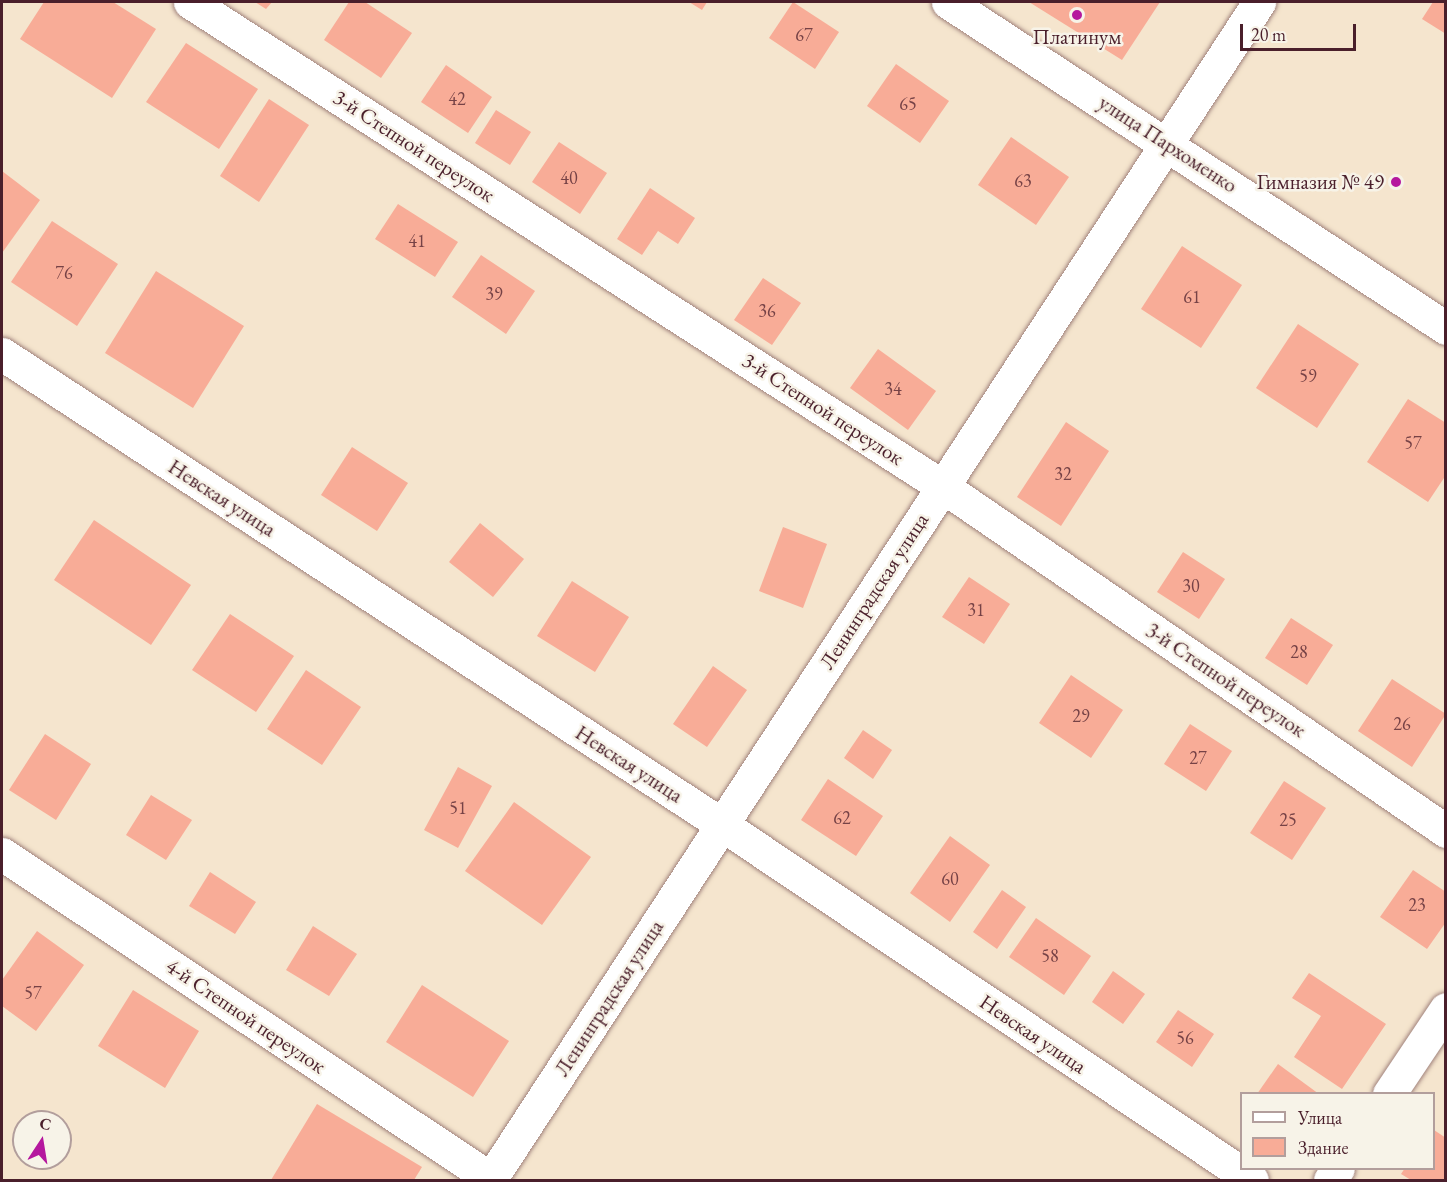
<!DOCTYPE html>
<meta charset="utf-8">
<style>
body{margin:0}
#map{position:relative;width:1447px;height:1182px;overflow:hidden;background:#f5e5ce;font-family:"EB Garamond",serif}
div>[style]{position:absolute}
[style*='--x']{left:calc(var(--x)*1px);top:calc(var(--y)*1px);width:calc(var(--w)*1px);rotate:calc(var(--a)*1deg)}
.building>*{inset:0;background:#f8ac97}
.roads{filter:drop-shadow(0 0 2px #a0827c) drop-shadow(0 0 2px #a0827c)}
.street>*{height:33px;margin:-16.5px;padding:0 16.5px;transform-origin:16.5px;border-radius:16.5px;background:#fff}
.secondary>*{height:33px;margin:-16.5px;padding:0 16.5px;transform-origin:16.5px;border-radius:16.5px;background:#fff}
.dots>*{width:16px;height:16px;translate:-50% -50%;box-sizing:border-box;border:3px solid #f7f3e8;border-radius:50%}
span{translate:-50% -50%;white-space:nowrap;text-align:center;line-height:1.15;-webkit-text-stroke:5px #f7f3e8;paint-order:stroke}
.number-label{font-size:18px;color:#764246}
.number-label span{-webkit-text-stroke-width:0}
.poi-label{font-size:21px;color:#4a1f2b}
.right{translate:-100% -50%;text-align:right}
.street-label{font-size:21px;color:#4a1f2b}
.frame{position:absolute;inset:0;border:3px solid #4a1f2b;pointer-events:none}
.legend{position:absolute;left:1240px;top:1092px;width:195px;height:78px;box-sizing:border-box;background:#f7f3e8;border:2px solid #b29e9c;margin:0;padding:8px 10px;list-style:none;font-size:18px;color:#4a1f2b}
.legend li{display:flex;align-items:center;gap:12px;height:30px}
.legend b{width:30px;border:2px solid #b29e9c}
.north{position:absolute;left:12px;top:1110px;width:60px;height:60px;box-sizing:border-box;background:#f7f3e8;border:2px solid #b29e9c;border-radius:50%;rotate:12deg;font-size:16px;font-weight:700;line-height:24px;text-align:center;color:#4a1f2b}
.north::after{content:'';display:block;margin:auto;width:21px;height:27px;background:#b5179e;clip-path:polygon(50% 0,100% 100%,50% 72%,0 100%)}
.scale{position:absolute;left:1240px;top:24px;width:116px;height:27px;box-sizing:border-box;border:3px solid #4a1f2b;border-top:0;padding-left:8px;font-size:18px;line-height:21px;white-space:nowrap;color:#4a1f2b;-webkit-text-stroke:4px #f7f3e8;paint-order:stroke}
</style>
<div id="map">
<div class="building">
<i style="clip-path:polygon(44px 2px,113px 2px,156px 29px,112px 98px,20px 39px)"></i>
<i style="clip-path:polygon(255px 2px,272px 2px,266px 9px)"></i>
<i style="clip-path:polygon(349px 2px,365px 2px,412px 33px,381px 78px,324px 40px)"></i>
<i style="clip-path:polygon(689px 2px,707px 2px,702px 10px)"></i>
<i style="clip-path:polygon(793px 2px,839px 32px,815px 69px,769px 38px)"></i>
<i style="clip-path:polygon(1029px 2px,1160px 2px,1122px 60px)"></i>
<i style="clip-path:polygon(1433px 2px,1446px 2px,1446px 34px,1422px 19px)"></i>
<i style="clip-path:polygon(186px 43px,258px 89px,219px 149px,146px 102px)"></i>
<i style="clip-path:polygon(896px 64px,949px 101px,920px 143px,867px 106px)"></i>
<i style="clip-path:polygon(446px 65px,492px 97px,468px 133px,421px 102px)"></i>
<i style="clip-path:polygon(269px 99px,309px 125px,259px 202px,220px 176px)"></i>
<i style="clip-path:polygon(496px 110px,531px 132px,510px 165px,475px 143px)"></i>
<i style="clip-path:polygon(1011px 137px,1069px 177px,1036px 225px,978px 185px)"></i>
<i style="clip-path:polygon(559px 142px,607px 173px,580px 214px,532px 182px)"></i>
<i style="clip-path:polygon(2px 171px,40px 200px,2px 253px)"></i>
<i style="clip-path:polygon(650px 188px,695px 218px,678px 244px,658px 231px,642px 255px,617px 239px)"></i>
<i style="clip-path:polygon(398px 204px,458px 242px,435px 277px,375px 239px)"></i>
<i style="clip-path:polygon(52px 221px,118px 264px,77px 326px,11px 282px)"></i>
<i style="clip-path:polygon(1182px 246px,1242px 285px,1201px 348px,1141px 309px)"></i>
<i style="clip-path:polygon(481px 255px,535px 291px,506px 334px,452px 297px)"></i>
<i style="clip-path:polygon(156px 271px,244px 326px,193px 408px,105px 353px)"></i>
<i style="clip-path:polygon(763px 278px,801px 303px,772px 345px,734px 320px)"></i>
<i style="clip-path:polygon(1298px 324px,1359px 364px,1317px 428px,1256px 388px)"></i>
<i style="clip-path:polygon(878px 349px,936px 391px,908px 430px,850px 388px)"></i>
<i style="clip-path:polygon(1408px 399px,1446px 423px,1446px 475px,1428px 502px,1367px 462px)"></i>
<i style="clip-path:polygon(1066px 422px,1109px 451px,1061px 526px,1017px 497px)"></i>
<i style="clip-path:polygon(352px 447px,408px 483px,377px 531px,321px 495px)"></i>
<i style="clip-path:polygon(94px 520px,191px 585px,151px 645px,54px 580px)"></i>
<i style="clip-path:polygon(480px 523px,524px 559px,493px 597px,449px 562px)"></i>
<i style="clip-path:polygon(783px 527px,827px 544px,803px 608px,759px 591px)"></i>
<i style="clip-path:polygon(1183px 552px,1225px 579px,1199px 619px,1157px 592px)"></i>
<i style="clip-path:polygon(969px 577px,1010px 604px,984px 644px,942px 617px)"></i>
<i style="clip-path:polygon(572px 581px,629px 617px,595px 672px,537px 636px)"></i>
<i style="clip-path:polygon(230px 614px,294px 656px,256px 712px,192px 670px)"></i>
<i style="clip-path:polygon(1291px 618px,1333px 645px,1307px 685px,1265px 658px)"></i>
<i style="clip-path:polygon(713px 666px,747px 690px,707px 747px,673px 724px)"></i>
<i style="clip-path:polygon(306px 670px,361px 707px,322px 765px,267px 729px)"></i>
<i style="clip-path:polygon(1071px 675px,1123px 710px,1091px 758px,1039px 723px)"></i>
<i style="clip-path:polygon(1392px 679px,1446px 714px,1412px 767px,1358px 731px)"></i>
<i style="clip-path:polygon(1190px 724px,1232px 751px,1206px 791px,1164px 764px)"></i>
<i style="clip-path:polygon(863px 730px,892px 750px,873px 779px,844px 758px)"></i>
<i style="clip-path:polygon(45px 734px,91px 764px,56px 820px,9px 790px)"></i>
<i style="clip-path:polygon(458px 767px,492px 786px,458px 848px,424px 830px)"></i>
<i style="clip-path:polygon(828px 779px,883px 816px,856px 856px,801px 820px)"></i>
<i style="clip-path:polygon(1284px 781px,1326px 808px,1292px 860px,1250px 833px)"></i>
<i style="clip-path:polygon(151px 795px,192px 820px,166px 860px,126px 835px)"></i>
<i style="clip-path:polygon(514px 802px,591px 857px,542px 925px,465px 871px)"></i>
<i style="clip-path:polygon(950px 836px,990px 865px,950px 922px,910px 893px)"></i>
<i style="clip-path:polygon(1413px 870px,1446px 892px,1446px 922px,1427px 949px,1380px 917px)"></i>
<i style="clip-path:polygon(210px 872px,256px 902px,235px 934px,189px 906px)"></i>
<i style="clip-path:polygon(1002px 890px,1026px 907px,997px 949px,973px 932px)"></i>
<i style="clip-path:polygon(1036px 918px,1091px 956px,1064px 995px,1009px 957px)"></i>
<i style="clip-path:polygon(313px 926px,357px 954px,329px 996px,286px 970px)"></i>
<i style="clip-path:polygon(37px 931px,84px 965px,36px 1031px,2px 1006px,2px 980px)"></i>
<i style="clip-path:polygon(1113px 971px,1145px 994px,1123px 1024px,1092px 1002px)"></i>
<i style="clip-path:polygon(1309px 973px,1386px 1024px,1342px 1089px,1294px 1057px,1321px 1016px,1292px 998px)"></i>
<i style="clip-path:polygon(422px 985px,509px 1041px,473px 1097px,386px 1042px)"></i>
<i style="clip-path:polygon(133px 990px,199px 1031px,165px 1088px,98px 1046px)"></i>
<i style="clip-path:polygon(1178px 1010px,1214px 1034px,1192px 1067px,1156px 1042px)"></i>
<i style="clip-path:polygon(1278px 1064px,1319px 1094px,1257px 1094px)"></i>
<i style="clip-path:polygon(317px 1104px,422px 1167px,414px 1180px,271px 1180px)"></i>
<i style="clip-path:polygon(1434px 1130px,1446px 1138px,1446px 1180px,1411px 1180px,1401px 1174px,1405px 1168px,1434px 1168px)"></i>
</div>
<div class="roads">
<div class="street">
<i style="--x:190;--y:2;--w:894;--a:32.77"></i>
<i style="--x:942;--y:486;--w:611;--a:34.39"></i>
<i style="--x:2;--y:354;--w:859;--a:33.17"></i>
<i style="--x:721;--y:824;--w:639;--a:33.84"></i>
<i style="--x:2;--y:854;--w:587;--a:33.61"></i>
<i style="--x:1389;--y:1094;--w:102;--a:-56.2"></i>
<i style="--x:490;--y:1180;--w:1407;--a:-56.86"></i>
<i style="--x:1330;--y:1180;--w:14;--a:-56"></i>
</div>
<div class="secondary">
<i style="--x:948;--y:2;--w:595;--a:33.21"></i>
</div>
</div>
<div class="dots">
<i style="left:1077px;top:15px;background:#b5179e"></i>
<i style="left:1396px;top:182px;background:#b5179e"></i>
</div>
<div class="number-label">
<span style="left:804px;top:35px">67</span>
<span style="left:457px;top:99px">42</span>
<span style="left:908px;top:104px">65</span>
<span style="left:569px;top:178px">40</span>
<span style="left:1023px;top:181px">63</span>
<span style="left:417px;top:241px">41</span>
<span style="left:64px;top:273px">76</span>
<span style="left:494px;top:294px">39</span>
<span style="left:1192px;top:297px">61</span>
<span style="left:767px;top:311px">36</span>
<span style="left:1308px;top:376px">59</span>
<span style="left:893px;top:389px">34</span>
<span style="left:1413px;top:443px">57</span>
<span style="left:1063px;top:474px">32</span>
<span style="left:1191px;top:586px">30</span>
<span style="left:976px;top:610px">31</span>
<span style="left:1299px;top:652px">28</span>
<span style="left:1081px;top:716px">29</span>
<span style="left:1402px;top:724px">26</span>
<span style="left:1198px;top:758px">27</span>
<span style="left:458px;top:808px">51</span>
<span style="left:842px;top:818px">62</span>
<span style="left:1288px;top:820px">25</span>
<span style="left:950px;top:879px">60</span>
<span style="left:1417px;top:905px">23</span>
<span style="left:1050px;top:956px">58</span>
<span style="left:33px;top:993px">57</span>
<span style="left:1185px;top:1038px">56</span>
</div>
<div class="poi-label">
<span style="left:1077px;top:37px">Платинум</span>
<span class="right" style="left:1384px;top:182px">Гимназия № 49</span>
</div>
<div class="street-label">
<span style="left:1168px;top:144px;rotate:33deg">улица Пархоменко</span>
<span style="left:414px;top:146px;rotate:33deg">3-й Степной переулок</span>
<span style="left:823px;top:409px;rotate:33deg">3-й Степной переулок</span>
<span style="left:222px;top:498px;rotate:33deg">Невская улица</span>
<span style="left:874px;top:591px;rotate:-57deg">Ленинградская улица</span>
<span style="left:1226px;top:680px;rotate:34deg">3-й Степной переулок</span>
<span style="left:629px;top:764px;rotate:33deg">Невская улица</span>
<span style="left:609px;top:998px;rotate:-57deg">Ленинградская улица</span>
<span style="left:246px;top:1016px;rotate:34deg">4-й Степной переулок</span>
<span style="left:1033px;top:1034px;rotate:34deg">Невская улица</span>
</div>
<div class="frame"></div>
<ul class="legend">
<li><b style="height:8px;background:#fff"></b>Улица</li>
<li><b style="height:16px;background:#f8ac97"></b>Здание</li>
</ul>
<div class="north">С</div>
<div class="scale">20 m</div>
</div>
